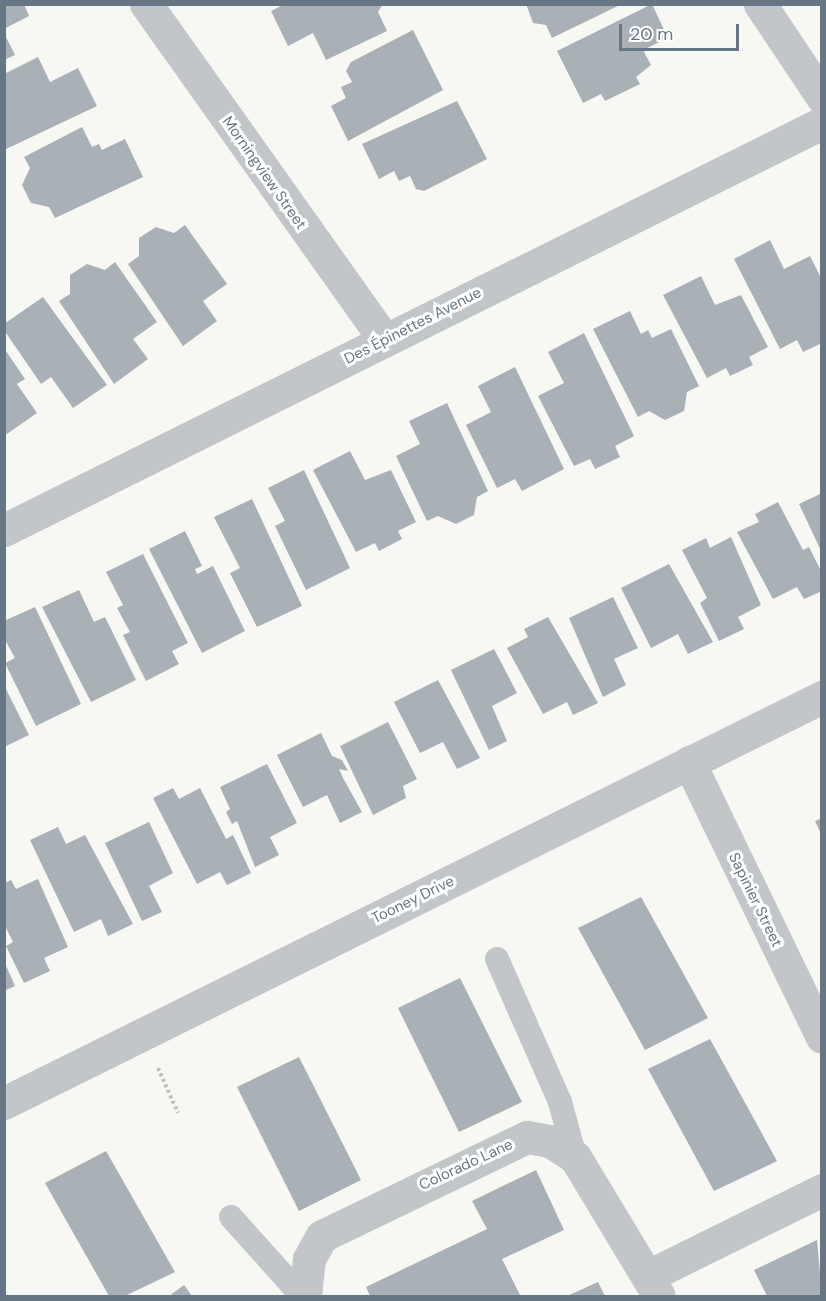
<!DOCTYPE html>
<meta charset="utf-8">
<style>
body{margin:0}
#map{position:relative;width:826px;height:1301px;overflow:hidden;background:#f7f7f4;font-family:"DM Sans",sans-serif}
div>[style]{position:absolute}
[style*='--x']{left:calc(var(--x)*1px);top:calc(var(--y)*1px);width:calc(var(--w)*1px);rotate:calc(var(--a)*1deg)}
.building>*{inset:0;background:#a9b1b6}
.path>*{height:4px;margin-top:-2px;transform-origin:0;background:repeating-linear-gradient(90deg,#bcbec0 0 3px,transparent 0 6px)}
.service>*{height:24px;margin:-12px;padding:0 12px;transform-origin:12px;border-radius:12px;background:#c2c6c9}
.minor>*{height:33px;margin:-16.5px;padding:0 16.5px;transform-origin:16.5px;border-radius:16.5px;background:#c2c6c9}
span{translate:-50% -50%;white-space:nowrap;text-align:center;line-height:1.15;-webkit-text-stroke:6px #fff;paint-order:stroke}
.street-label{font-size:15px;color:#677684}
.frame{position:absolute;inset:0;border:6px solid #677684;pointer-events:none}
.scale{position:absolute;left:619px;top:24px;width:120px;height:27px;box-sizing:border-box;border:3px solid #677684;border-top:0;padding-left:8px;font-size:18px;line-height:21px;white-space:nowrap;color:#677684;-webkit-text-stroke:4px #fff;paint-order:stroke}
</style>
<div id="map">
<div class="building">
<i style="clip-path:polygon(4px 4px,24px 4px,29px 16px,4px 29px)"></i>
<i style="clip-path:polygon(285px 4px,383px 4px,378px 12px,387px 31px,326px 60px,313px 33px,288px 46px,271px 11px)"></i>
<i style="clip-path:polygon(526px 4px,622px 4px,552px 38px,546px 25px,533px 23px)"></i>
<i style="clip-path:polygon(652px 4px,668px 38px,643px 50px,651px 65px,636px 77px,640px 84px,605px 101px,601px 94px,583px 103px,557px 51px)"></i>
<i style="clip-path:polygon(413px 30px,443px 90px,348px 141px,331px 106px,346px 98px,341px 87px,352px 82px,346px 71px,351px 62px)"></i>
<i style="clip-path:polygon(4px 33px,15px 55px,4px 60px)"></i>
<i style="clip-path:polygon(38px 57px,50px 82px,78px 68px,97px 106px,4px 150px,4px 74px)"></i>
<i style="clip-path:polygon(457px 101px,487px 159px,424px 191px,416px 189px,410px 176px,399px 181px,394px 171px,379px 179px,362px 144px)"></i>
<i style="clip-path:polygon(82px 127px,92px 147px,99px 144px,102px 150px,125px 139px,143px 177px,55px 218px,49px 207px,31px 203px,22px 185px,30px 168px,24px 157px)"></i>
<i style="clip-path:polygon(185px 225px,227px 284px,203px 301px,217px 321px,183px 346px,128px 264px,139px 256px,139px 238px,156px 227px,174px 233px)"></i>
<i style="clip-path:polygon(770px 240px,784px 269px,810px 256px,822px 280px,822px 343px,803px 352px,797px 340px,780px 349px,734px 259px)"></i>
<i style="clip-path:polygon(115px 262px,157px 322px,133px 339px,148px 359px,114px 384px,59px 301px,70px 294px,70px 275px,87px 264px,105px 270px)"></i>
<i style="clip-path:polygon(701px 276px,715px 305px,741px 295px,768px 347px,749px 357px,753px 365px,730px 376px,726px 368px,707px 378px,663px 295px)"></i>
<i style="clip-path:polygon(43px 297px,107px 385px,73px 408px,51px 377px,41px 384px,4px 330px,4px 324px)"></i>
<i style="clip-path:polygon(630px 311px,641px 334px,648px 330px,652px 338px,671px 329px,699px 386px,687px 392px,684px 411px,665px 420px,649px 411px,638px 417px,593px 329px)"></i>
<i style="clip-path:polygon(584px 333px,634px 436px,615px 446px,620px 457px,595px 469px,590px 459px,574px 466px,538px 396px,564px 383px,548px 352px)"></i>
<i style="clip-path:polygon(4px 348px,25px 379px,17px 384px,37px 413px,4px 436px)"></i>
<i style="clip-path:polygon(515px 367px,564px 469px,522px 491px,515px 479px,497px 488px,466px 425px,491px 412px,478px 386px)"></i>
<i style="clip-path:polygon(447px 403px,488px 491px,477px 497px,474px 515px,456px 524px,438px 516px,427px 521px,396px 456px,420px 444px,409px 421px)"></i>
<i style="clip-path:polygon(350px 451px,365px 480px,391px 470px,416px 522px,398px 531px,402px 539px,379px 551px,375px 543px,356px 552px,313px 470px)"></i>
<i style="clip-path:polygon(304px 470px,350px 568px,306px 590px,275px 526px,285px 521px,268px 488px)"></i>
<i style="clip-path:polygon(822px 493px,822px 553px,799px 504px)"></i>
<i style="clip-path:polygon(252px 499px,302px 606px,257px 627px,230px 573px,240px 568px,214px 517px)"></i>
<i style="clip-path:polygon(778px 502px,803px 550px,809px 547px,822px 573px,822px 591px,804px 599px,797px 587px,773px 599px,737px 532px,759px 522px,755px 514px)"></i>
<i style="clip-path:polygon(185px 531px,202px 566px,195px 569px,197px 574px,213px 566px,245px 631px,202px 653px,149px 549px)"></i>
<i style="clip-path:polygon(731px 537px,761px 605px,738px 617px,744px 629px,719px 641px,700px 603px,707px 598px,682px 550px,706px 538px,710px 548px)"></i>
<i style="clip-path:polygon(143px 554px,188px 643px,172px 651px,179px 664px,146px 681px,123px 635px,130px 632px,117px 608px,123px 605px,106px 572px)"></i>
<i style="clip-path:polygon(669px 564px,713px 642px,688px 654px,678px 634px,651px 648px,621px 588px)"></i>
<i style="clip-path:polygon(79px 590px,94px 622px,105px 617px,136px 680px,91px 702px,42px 607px)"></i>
<i style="clip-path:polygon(613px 597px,638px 648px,614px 659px,626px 685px,603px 697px,569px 618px)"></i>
<i style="clip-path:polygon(35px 607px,81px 704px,36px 726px,5px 663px,15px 658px,4px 638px,4px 621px)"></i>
<i style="clip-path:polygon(548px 617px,598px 703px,573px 715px,567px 702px,543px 714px,507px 648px,528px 637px,524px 629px)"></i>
<i style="clip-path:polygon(494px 649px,517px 693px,492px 706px,507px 741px,489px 750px,451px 670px)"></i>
<i style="clip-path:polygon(438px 680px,480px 758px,457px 769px,443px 742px,420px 753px,394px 702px)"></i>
<i style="clip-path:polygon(4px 685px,29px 735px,4px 747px)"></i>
<i style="clip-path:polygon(388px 722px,417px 779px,403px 786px,406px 798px,373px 815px,340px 746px)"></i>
<i style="clip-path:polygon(321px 733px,332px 756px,342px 760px,348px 771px,339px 769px,343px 778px,362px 812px,340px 823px,327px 795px,303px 807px,277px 755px)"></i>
<i style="clip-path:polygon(267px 764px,297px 823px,270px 837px,279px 855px,255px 867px,237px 821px,232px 824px,226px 812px,230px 809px,220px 787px)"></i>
<i style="clip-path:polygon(173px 788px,179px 799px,200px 788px,226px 839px,233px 835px,251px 873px,227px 885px,220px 872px,197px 884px,153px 798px)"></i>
<i style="clip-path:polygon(822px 818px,822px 836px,815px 821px)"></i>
<i style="clip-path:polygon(149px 822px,173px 873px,149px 886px,162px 912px,142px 921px,105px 843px)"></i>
<i style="clip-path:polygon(58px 827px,66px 844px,85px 835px,133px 924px,108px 936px,101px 919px,74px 932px,30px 840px)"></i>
<i style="clip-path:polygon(38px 879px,68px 947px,44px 958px,50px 971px,24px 983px,6px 946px,13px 942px,5px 926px,5px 883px,11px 880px,16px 889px)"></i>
<i style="clip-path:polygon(641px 897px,708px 1018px,645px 1050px,578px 928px)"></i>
<i style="clip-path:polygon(4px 961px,15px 986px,4px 991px)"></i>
<i style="clip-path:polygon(460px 978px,522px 1102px,459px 1132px,398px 1008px)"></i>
<i style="clip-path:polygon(710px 1039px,777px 1161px,714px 1191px,648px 1069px)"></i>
<i style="clip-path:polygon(299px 1057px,361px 1180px,299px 1211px,237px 1087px)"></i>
<i style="clip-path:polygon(106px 1151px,175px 1272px,125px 1296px,109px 1296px,45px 1183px)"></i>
<i style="clip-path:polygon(536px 1170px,564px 1230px,502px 1259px,520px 1295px,370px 1296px,366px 1287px,487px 1229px,472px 1201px)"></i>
<i style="clip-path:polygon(817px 1240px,822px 1296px,767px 1296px,754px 1270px)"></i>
<i style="clip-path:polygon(598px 1282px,605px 1296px,567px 1296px)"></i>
<i style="clip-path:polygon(184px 1285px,192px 1296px,169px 1296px)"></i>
</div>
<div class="path">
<i style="--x:158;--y:1068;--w:49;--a:66"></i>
</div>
<div class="service">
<i style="--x:497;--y:959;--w:156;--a:66.2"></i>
<i style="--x:560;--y:1102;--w:57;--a:74.7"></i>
<i style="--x:231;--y:1217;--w:106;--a:48.1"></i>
</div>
<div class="minor">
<i style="--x:146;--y:4;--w:411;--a:54.6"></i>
<i style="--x:760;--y:4;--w:112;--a:56.3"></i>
<i style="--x:4;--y:530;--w:914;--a:-26.45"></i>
<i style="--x:689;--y:762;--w:305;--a:64.2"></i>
<i style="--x:4;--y:1103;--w:913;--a:-26.4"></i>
<i style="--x:650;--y:1275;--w:192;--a:-26.3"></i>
<i style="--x:305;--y:1296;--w:37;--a:-84"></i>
<i style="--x:309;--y:1259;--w:26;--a:-61"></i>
<i style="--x:322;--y:1236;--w:228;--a:-25.8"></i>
<i style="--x:527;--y:1137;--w:23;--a:10"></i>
<i style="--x:550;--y:1141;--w:30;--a:33"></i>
<i style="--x:575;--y:1157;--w:162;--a:58.9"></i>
</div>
<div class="street-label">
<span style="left:264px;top:173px;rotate:55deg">Morningview Street</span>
<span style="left:413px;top:326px;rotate:-27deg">Des Épinettes Avenue</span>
<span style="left:413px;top:900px;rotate:-26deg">Tooney Drive</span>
<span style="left:755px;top:900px;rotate:64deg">Sapinier Street</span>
<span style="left:466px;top:1165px;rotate:-25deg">Colorado Lane</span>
</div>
<div class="frame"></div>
<div class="scale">20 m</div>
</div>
